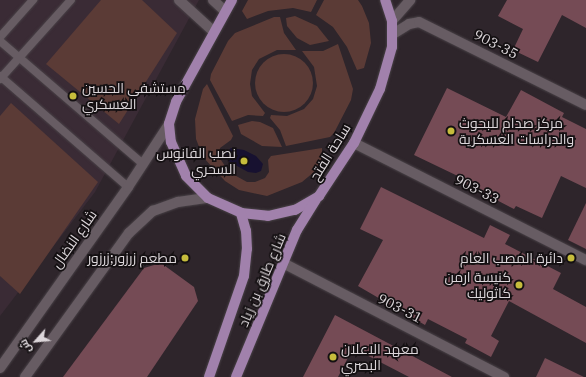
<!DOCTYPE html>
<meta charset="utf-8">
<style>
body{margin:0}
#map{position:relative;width:586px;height:377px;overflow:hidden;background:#2e252b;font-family:"IBM Plex Serif",Cairo,serif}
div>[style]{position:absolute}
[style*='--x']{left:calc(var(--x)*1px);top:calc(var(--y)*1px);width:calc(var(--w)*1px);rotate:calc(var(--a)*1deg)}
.built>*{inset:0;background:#3a2b35}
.green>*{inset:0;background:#5b3b36}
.round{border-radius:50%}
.water>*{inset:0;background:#171130}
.building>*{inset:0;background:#754b55}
.roads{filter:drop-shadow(0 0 1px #494247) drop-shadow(0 0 1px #494247)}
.lane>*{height:8px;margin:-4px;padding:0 4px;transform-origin:4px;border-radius:4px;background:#675c63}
.street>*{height:10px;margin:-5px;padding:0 5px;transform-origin:5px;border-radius:5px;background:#675c63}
.secondary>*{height:10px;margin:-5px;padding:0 5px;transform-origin:5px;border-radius:5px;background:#675c63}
.primary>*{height:10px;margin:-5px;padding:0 5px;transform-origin:5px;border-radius:5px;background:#a181ac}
.dots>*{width:11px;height:11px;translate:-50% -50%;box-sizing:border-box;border:2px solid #141012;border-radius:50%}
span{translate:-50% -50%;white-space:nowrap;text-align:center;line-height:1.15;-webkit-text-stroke:3.5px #141012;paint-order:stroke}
.street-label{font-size:14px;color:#dcd6da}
.poi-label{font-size:14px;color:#dcd6da}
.left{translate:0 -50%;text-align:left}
.right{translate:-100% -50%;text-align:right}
.north{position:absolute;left:16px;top:321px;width:40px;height:40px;-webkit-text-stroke:3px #141012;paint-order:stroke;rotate:243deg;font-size:11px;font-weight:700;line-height:16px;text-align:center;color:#dcd6da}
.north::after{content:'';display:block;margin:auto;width:14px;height:18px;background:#dcd6da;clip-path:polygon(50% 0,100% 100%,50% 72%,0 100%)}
</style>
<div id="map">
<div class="built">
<i style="clip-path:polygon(0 0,199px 0,95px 192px,0 316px)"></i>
</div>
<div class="green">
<i style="clip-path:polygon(101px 0,142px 0,177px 33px,119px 124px,46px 64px)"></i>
<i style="clip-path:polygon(248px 0,317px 0,311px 12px,293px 8px,268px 11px,247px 19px,242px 11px)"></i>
<i style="clip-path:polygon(324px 0,358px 0,362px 6px,369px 23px,371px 43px,364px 68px,357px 70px,347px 47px,333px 27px,316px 15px)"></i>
<i style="clip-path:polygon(295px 16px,317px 26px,329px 41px,310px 45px,297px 38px,287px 26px,286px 18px)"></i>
<i style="clip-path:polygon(274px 17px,280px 17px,284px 33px,296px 50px,277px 50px,259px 59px,252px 70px,250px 84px,252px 96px,265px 113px,263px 116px,248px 115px,232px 121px,210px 80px,211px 74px,228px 41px,235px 33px)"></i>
<i style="clip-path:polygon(338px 44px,353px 89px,351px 100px,334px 133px,330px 137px,286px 146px,280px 130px,270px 118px,271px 115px,287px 116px,304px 109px,313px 99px,317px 86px,314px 67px,302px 51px,323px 51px)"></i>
<i class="round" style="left:255px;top:54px;width:58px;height:58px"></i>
<i style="clip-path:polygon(207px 84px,233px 136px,231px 140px,220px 148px,219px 157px,229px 172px,247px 182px,255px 182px,265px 178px,269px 172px,268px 160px,271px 156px,322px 148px,322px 158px,314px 172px,302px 182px,267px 196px,239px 190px,225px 181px,203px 157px,196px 139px,195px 119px,203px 89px)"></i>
<i style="clip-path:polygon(11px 103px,98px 182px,20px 294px,0 276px,0 116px)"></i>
<i style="clip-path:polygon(252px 121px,260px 122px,273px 128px,282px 147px,262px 146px,241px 134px,238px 125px)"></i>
</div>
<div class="water">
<i style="clip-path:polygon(231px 148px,244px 150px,256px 156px,263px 164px,261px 171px,256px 173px,248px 172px,228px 161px,226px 153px)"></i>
</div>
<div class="building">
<i style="clip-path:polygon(507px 0,586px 0,586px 28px,562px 15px,538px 62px,513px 50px,523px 29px,498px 16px)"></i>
<i style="clip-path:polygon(447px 88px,506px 117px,521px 90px,564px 113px,562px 117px,586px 129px,586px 188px,561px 176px,542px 218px,516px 206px,514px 209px,462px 182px,464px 179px,414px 155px)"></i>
<i style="clip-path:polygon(381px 187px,484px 238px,490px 225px,510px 235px,505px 244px,561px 273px,553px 289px,586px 307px,586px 343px,509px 301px,491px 336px,499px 341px,491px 357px,465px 343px,467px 339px,428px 319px,425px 325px,358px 286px,383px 240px,360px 229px)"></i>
<i style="clip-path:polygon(586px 203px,586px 249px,568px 240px)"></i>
<i style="clip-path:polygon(161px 263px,194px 287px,198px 301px,147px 377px,63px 377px,144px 268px)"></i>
<i style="clip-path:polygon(335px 315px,452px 377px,409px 377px,353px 348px,338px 377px,303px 377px)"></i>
<i style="clip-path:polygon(545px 358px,584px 377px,536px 377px)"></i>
</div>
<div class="roads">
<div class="lane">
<i style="--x:0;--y:37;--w:50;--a:-48.3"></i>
<i style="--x:0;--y:41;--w:189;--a:40.7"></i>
<i style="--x:0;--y:76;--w:169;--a:40.9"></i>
<i style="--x:0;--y:79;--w:106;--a:-48.1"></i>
</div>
<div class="street">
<i style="--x:179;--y:0;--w:46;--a:42.4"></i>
<i style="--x:213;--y:0;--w:16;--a:43"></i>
<i style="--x:393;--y:34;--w:19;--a:-32"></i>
<i style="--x:409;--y:24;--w:10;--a:-11"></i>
<i style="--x:419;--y:22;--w:186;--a:26.4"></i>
<i style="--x:354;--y:143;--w:260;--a:26.8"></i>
<i style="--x:283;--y:263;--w:249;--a:27.3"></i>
</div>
<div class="secondary">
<i style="--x:392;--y:21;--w:28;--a:-49"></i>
<i style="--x:0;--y:368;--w:222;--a:-54.7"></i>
<i style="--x:128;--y:187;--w:75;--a:-56.9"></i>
<i style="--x:25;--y:377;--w:178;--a:-54.2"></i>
<i style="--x:129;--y:233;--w:33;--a:-43"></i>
<i style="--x:153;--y:211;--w:27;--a:-20"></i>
<i style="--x:178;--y:202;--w:30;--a:-8"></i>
</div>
<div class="primary">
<i style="--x:232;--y:0;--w:116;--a:118.8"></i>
<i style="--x:176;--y:102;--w:23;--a:108"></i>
<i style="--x:169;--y:124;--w:18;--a:84"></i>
<i style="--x:171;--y:142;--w:37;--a:66"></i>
<i style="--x:186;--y:176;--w:31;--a:45"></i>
<i style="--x:208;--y:198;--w:36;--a:24"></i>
<i style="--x:241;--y:213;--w:27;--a:6"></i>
<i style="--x:268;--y:216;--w:28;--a:-13"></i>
<i style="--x:295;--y:210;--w:28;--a:-30"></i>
<i style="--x:319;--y:196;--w:64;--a:-56.6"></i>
<i style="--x:354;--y:143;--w:60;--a:-64.3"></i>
<i style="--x:380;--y:89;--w:44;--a:-74.1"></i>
<i style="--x:392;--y:47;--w:26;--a:-90"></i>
<i style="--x:392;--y:21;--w:22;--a:-108"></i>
<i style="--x:209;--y:377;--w:107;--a:-70.9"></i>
<i style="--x:244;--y:276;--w:27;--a:-84"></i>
<i style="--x:247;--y:249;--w:18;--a:-93"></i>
<i style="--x:246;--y:231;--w:19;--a:-106"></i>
<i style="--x:236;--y:377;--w:159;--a:-67.5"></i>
<i style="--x:297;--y:230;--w:36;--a:-58"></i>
</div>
</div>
<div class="dots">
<i style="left:73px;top:96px;background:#c6bc3c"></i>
<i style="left:451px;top:131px;background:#c6bc3c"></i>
<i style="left:244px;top:161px;background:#c6bc3c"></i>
<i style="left:185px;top:258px;background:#c6bc3c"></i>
<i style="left:571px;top:258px;background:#c6bc3c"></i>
<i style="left:519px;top:285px;background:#c6bc3c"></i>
<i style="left:333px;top:357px;background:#c6bc3c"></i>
</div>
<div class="street-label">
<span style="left:496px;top:44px;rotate:27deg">903-35</span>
<span style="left:330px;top:152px;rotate:-58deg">ساحة الفتح</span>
<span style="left:477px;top:189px;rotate:27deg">903-33</span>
<span style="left:74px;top:239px;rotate:-55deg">شارع النضال</span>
<span style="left:262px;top:280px;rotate:-67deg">شارع طارق بن زياد</span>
<span style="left:400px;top:308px;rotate:27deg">903-31</span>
</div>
<div class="poi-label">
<span class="left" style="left:82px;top:96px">مستشفى الحسين<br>العسكري</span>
<span class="left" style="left:459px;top:131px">مركز صدام للبحوث<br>والدراسات العسكرية</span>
<span class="right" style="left:236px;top:161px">نصب الفانوس<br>السحري</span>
<span class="right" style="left:177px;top:258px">مطعم زرزور;زرزور</span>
<span class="right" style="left:563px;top:258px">دائرة المصب العام</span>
<span class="right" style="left:511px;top:285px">كنيسة ارمن<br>كاثوليك</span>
<span class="left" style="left:341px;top:357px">معهد الاعلان<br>البصري</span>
</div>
<div class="north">ش</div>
</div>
